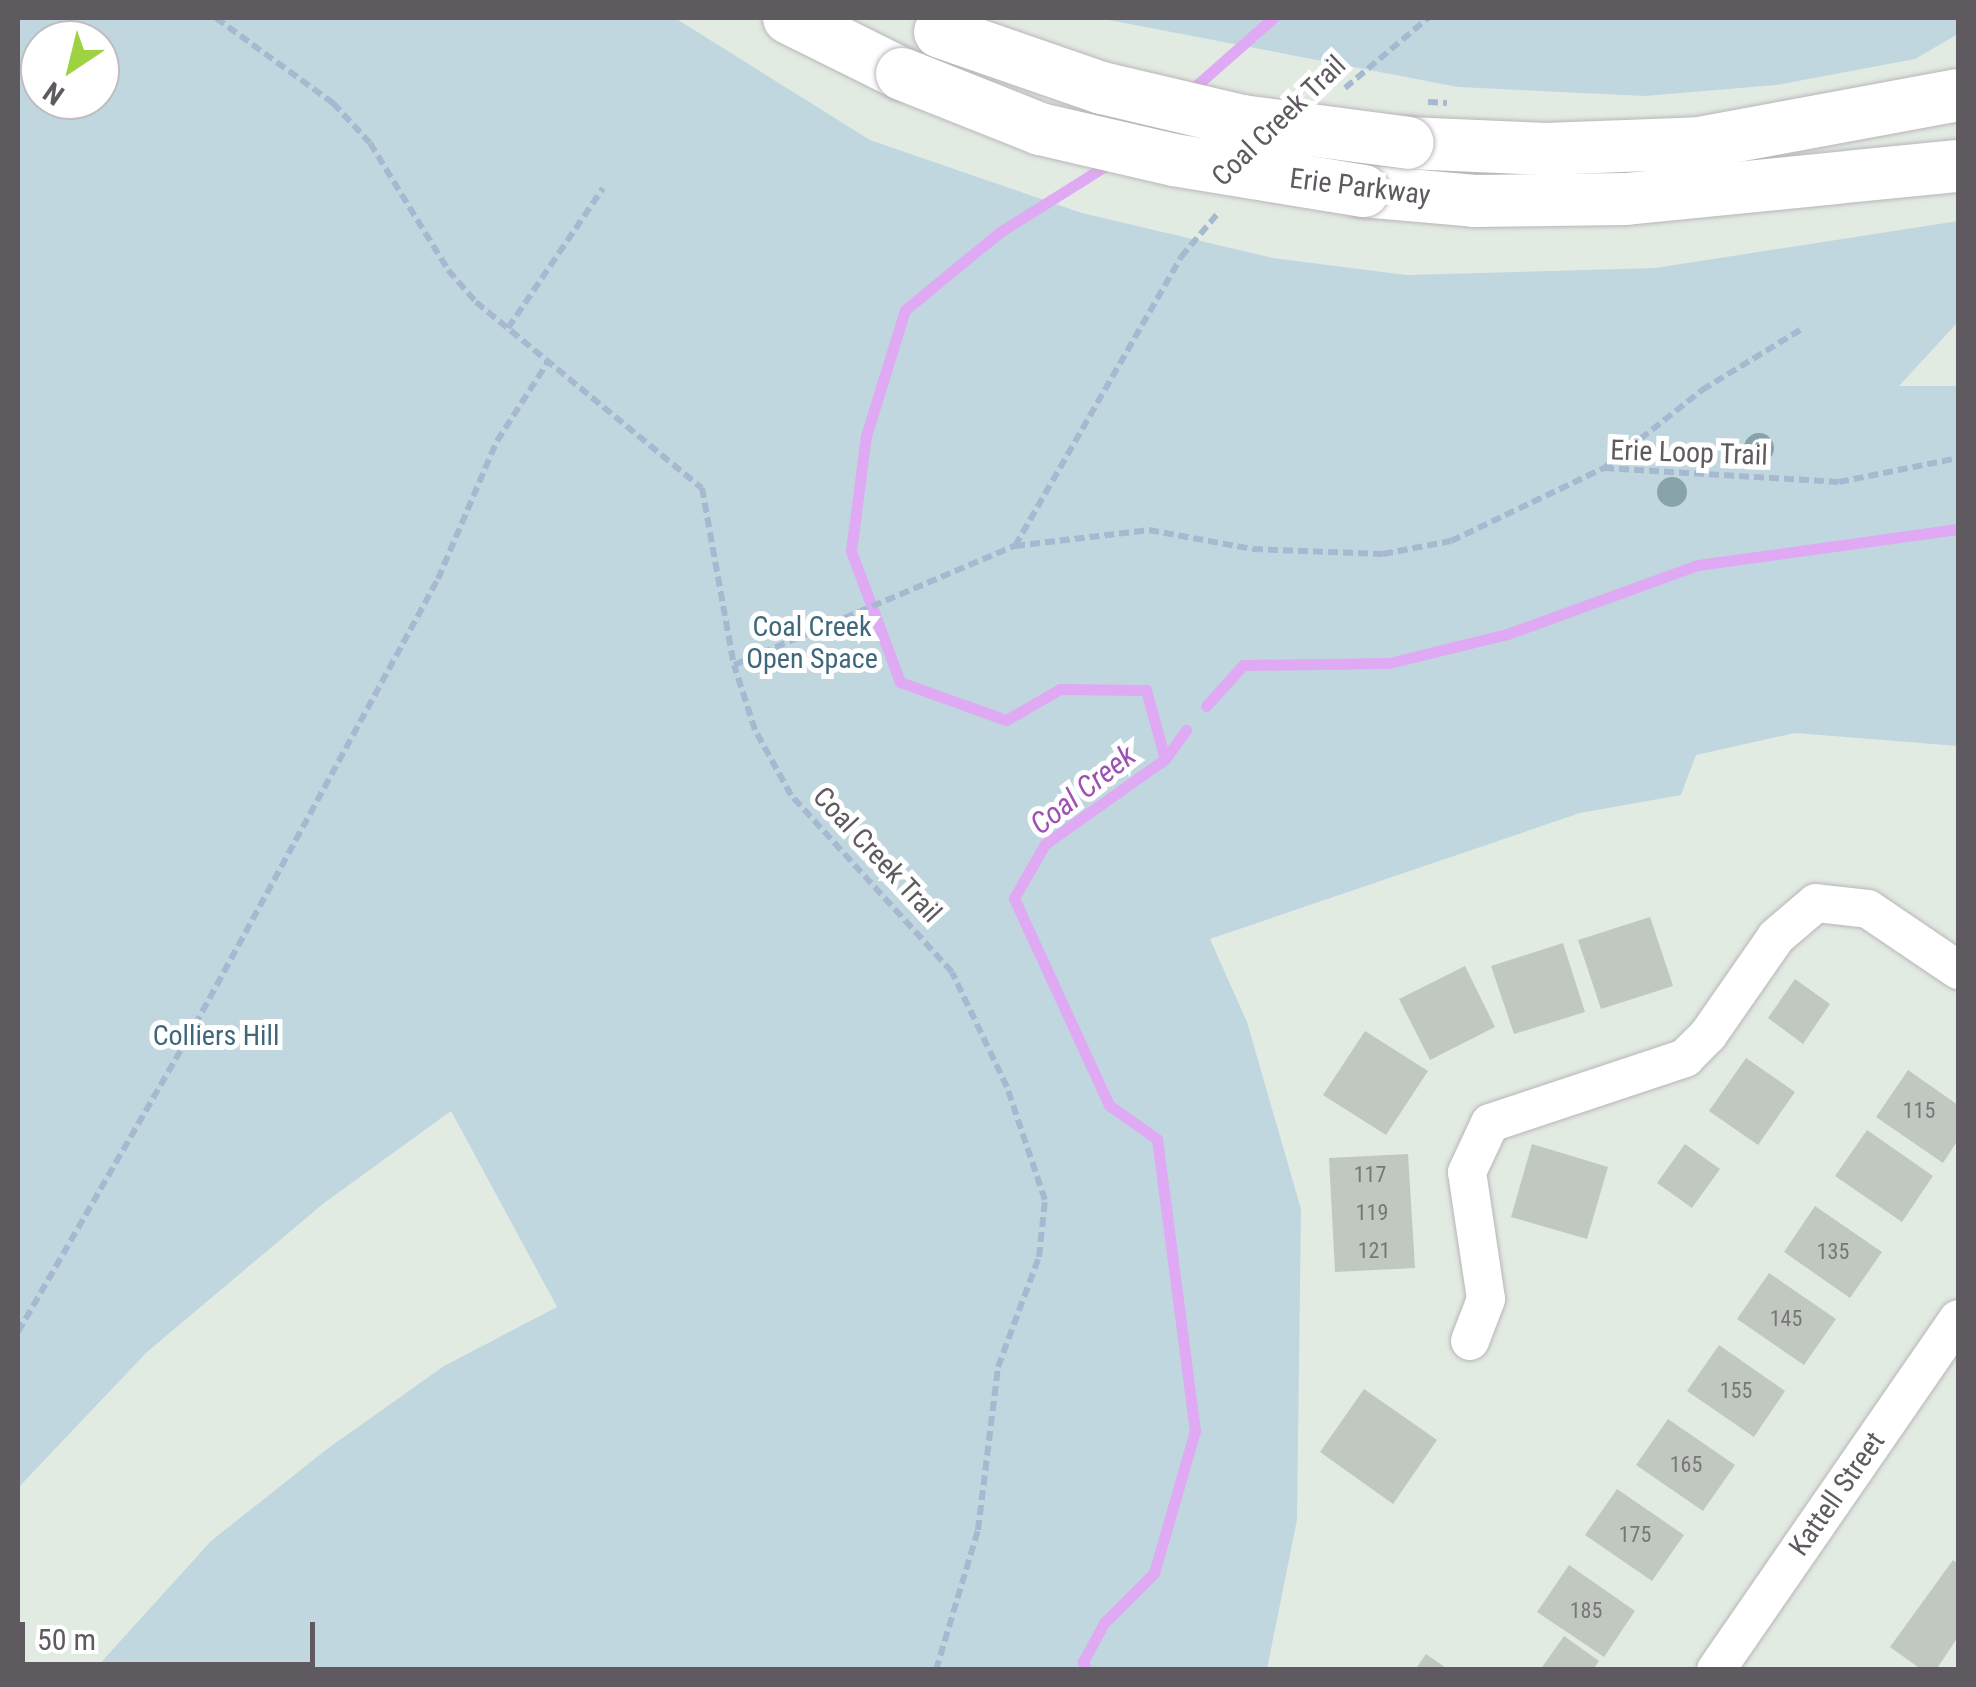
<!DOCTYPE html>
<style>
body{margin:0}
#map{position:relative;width:1976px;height:1687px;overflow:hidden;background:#e2ebe2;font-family:"Roboto Condensed",sans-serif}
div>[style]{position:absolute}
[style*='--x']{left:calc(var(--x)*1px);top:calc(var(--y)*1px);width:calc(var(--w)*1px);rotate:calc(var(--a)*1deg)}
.green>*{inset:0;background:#c1d7e0}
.stream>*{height:11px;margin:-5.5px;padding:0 5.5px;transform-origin:5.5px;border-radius:5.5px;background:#dfa9f4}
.building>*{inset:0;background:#c1c8c0}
.path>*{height:6px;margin-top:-3px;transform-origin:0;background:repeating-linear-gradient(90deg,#a6b9d0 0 10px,transparent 0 15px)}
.roads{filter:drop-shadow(0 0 2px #b9b4ba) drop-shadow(0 0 2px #b9b4ba)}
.street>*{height:38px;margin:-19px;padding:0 19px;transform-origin:19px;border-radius:19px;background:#fff}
.secondary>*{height:52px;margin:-26px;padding:0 26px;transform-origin:26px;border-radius:26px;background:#fff}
.path-bridge>*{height:6px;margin-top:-3px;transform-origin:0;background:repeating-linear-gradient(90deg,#a6b9d0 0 10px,transparent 0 15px)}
.bridges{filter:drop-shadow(0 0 2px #bcb5bc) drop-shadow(0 0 2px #bcb5bc)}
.secondary-bridge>*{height:52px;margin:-26px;padding:0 26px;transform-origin:26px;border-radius:26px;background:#fff}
.trees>*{width:30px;height:30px;margin:-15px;border-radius:50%;background:#88a2a9}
span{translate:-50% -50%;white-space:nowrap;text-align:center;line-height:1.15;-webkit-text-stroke:10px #fff;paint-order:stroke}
.number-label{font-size:22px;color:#787678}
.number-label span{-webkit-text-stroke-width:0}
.street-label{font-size:28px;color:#5f5a60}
.park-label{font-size:28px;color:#3e677b}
.water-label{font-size:30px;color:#9f50b3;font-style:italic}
.frame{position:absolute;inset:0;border:20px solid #5f5a60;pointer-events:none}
.north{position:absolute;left:20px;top:20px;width:100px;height:100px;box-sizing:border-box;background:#fff;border:2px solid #bfbdbf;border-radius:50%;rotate:215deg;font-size:28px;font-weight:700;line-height:40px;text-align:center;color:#5f5a60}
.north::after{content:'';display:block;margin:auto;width:35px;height:45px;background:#9dd240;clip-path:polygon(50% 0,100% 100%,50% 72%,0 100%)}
.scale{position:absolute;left:20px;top:1622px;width:295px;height:45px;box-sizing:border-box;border:5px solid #5f5a60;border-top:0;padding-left:12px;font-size:30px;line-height:35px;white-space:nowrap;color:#5f5a60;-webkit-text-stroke:8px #fff;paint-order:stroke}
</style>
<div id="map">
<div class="green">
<i style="clip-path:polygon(evenodd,18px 18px,675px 18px,870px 140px,1082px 213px,1273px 258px,1406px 275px,1655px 268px,1958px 221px,1958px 322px,1899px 386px,1958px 386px,1958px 746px,1795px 733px,1696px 755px,1681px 795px,1580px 813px,1210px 939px,1247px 1022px,1301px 1209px,1297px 1520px,1267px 1669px,95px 1669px,211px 1541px,327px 1449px,444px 1366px,557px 1307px,451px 1111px,324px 1203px,147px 1352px,18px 1488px,18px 18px,40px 40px,100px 40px,100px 100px,40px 100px,40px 40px)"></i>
<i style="clip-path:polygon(1098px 18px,1958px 18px,1958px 34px,1915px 59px,1776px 85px,1645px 96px,1458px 87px)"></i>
</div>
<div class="stream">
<i style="--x:1190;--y:91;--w:111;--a:-41.3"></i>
<i style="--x:1206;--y:706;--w:55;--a:-47.9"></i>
<i style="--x:1243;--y:665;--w:146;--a:-0.8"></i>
<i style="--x:1389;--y:663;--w:122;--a:-13.8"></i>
<i style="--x:1507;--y:634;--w:203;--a:-19.9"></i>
<i style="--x:1698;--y:565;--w:262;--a:-7.9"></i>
<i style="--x:1165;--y:759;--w:36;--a:-54"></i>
<i style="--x:1086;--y:1670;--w:9;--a:-111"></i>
<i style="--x:1083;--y:1662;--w:44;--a:-61.7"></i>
<i style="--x:1104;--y:1623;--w:71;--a:-45"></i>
<i style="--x:1154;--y:1573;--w:148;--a:-73.9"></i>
<i style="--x:1195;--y:1431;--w:294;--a:-97.4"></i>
<i style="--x:1157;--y:1139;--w:59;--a:-144.7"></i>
<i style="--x:1109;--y:1105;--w:228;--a:-114.7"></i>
<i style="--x:1014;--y:898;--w:62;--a:-60.1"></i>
<i style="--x:1045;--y:844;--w:147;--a:-35.3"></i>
<i style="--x:1165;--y:759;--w:72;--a:-105.4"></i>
<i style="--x:1146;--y:690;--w:86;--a:-179.3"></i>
<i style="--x:1060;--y:689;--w:62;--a:150.1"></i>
<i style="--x:1006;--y:720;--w:113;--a:-160.3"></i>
<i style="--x:900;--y:682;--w:140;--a:-110.5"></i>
<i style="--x:851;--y:551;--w:116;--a:-82.6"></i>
<i style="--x:866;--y:436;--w:132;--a:-72.8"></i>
<i style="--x:905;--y:310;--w:123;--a:-39.4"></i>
<i style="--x:1000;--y:232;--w:133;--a:-32.1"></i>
</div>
<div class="building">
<i style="clip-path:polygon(1650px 917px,1673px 986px,1601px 1009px,1578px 940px)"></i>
<i style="clip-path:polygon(1563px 943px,1585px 1012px,1514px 1034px,1491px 966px)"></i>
<i style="clip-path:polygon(1465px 966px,1495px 1027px,1430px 1060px,1399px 999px)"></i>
<i style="clip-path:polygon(1795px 979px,1830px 1004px,1803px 1044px,1768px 1018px)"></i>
<i style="clip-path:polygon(1365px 1031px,1428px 1071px,1386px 1135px,1323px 1095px)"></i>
<i style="clip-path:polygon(1746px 1058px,1795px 1092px,1758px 1145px,1709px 1111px)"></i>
<i style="clip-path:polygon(1908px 1070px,1958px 1105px,1958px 1140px,1943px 1163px,1876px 1117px)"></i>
<i style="clip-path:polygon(1867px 1130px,1933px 1176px,1902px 1222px,1835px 1176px)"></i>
<i style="clip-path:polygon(1532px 1144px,1608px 1167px,1587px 1239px,1511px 1217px)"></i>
<i style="clip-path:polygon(1685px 1144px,1720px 1169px,1692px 1208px,1657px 1183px)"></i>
<i style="clip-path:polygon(1408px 1154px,1415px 1268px,1335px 1272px,1329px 1158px)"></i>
<i style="clip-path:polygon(1815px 1206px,1882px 1252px,1850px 1298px,1784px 1252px)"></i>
<i style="clip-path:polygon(1769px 1273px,1836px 1319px,1804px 1365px,1737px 1319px)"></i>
<i style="clip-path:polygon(1719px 1345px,1785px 1391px,1754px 1437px,1687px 1391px)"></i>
<i style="clip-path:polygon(1364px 1389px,1437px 1440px,1393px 1504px,1320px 1452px)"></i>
<i style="clip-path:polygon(1668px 1419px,1735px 1465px,1703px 1511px,1636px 1465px)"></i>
<i style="clip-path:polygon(1617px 1489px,1684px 1535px,1652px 1581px,1585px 1535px)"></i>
<i style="clip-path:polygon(1953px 1560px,1958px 1564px,1958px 1637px,1936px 1670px,1922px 1670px,1890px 1647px)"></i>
<i style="clip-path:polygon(1569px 1565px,1635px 1611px,1604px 1657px,1537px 1612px)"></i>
<i style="clip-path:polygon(1564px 1636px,1599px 1661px,1593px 1670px,1540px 1670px)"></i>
<i style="clip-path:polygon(1426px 1654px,1449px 1670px,1415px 1670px)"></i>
</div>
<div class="path">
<i style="--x:216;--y:18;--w:145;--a:36"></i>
<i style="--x:333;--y:103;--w:54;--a:47.2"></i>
<i style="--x:370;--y:143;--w:149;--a:58.4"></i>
<i style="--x:448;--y:270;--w:43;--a:48.8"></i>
<i style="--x:476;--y:302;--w:293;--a:39.5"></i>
<i style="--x:702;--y:488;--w:180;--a:79.8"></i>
<i style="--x:1345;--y:88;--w:109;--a:-40.1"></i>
<i style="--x:508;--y:328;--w:169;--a:-55.8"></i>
<i style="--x:1605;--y:467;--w:124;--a:-38.4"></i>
<i style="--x:1702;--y:390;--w:119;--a:-31.5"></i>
<i style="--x:1015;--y:546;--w:135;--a:-6.8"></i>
<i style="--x:1149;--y:530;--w:106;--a:10.4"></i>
<i style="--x:1253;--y:549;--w:130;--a:2.2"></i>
<i style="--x:1383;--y:554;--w:69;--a:-10.8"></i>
<i style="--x:1451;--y:541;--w:170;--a:-25.5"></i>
<i style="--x:1604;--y:468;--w:235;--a:3.4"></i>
<i style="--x:1839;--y:482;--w:121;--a:-11.4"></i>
<i style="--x:18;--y:1332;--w:354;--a:-60"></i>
<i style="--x:195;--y:1025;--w:508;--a:-61.42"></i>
<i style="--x:438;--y:579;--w:150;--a:-66.9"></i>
<i style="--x:497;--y:441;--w:94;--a:-57.2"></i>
<i style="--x:936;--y:1670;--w:146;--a:-73.3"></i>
<i style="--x:978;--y:1530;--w:164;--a:-83"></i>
<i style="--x:998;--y:1367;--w:117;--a:-69.6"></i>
<i style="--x:1039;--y:1257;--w:57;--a:-84"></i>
<i style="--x:1045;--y:1200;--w:119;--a:-108.6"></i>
<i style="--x:1007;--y:1087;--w:127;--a:-115.6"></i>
<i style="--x:952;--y:972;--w:239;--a:-132.3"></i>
<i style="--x:791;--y:795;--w:74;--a:-119"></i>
<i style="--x:755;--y:730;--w:68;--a:-107.9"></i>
<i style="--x:734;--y:665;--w:305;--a:-23"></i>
<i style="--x:1015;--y:546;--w:333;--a:-60.1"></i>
<i style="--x:1181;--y:257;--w:59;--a:-49.8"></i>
</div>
<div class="roads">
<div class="street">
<i style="--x:1470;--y:1341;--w:45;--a:-69.1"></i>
<i style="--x:1486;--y:1299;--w:128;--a:-98.5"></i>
<i style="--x:1467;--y:1172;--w:54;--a:-64.9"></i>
<i style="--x:1490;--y:1123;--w:206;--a:-18.4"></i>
<i style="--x:1685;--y:1058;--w:33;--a:-45"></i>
<i style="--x:1708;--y:1035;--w:119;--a:-55.2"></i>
<i style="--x:1776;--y:937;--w:52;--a:-40.4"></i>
<i style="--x:1816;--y:903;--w:52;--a:6.6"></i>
<i style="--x:1868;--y:909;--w:109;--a:34.1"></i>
<i style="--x:1716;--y:1670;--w:426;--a:-55.4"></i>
</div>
<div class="secondary">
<i style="--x:789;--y:18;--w:126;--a:26.4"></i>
<i style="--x:1408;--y:143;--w:138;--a:2.5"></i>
<i style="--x:1546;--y:149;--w:153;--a:-2.2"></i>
<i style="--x:1699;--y:143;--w:263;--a:-10.5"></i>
<i style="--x:1363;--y:191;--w:112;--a:5.1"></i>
<i style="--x:1475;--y:201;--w:151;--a:-0.8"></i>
<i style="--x:1626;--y:199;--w:334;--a:-5.7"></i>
</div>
</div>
<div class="path-bridge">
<i style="--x:1428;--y:102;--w:19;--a:3"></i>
</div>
<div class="bridges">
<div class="secondary-bridge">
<i style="--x:940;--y:32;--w:171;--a:19.1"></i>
<i style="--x:1102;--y:88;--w:144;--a:13.3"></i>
<i style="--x:1242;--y:121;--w:167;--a:7.5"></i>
<i style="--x:902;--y:74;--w:149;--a:21.7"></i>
<i style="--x:1040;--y:129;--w:138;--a:13"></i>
<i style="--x:1174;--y:160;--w:192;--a:9.3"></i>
</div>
</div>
<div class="trees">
<i style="left:1759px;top:448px"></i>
<i style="left:1672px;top:492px"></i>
</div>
<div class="number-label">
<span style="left:1919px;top:1111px">115</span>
<span style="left:1370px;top:1175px">117</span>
<span style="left:1372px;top:1213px">119</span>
<span style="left:1374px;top:1251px">121</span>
<span style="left:1833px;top:1252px">135</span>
<span style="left:1786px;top:1319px">145</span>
<span style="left:1736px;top:1391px">155</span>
<span style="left:1686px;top:1465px">165</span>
<span style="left:1635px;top:1535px">175</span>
<span style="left:1586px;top:1611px">185</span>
</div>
<div class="street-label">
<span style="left:1279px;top:121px;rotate:-44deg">Coal Creek Trail</span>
<span style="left:1360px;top:187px;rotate:7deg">Erie Parkway</span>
<span style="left:1689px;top:453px;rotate:2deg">Erie Loop Trail</span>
<span style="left:877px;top:855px;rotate:47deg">Coal Creek Trail</span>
<span style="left:1837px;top:1494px;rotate:-55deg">Kattell Street</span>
</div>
<div class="park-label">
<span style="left:812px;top:643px">Coal Creek<br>Open Space</span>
<span style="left:216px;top:1036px">Colliers Hill</span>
</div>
<div class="water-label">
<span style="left:1083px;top:790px;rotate:-38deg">Coal Creek</span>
</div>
<div class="frame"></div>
<div class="north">N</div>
<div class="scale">50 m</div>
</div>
